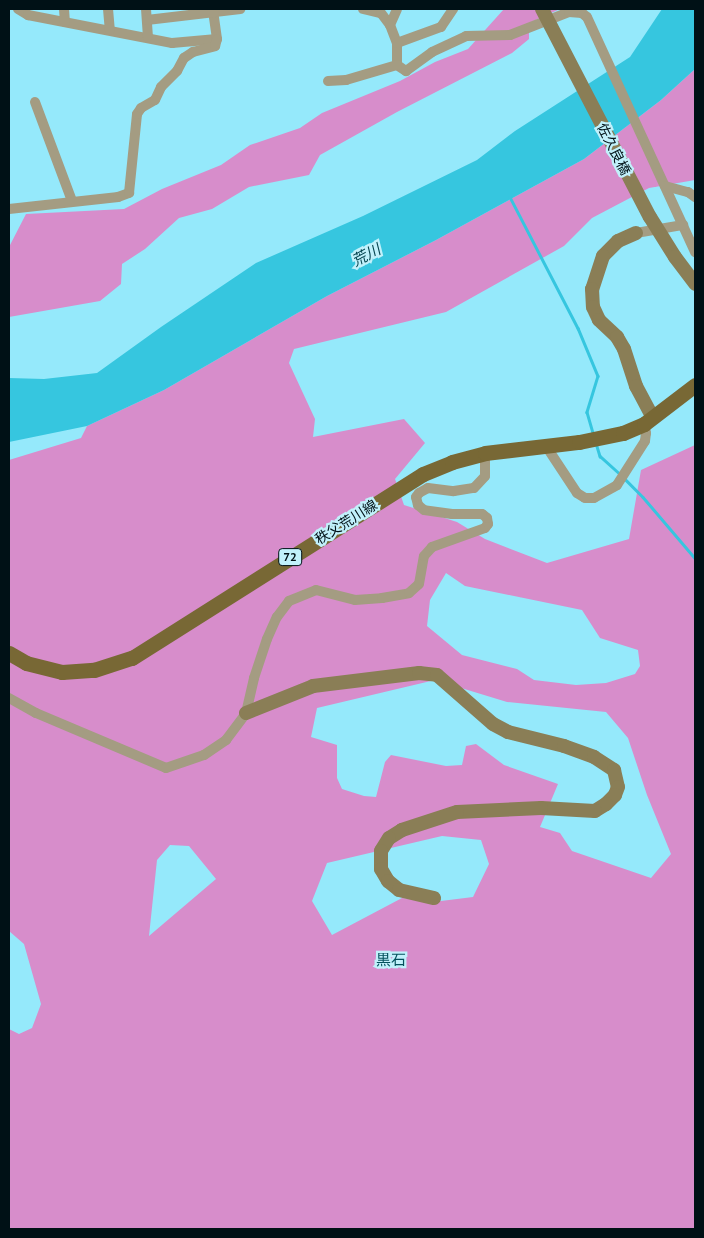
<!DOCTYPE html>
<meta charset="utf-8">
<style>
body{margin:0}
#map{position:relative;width:704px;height:1238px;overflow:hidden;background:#95e9fb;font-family:"PT Sans","Noto Sans JP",sans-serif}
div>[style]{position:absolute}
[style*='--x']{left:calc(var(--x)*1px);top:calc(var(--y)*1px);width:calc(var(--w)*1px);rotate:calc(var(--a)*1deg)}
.forest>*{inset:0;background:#d78dcb}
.water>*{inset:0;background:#36c6df}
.stream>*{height:2.5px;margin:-1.25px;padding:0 1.25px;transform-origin:1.25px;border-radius:1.25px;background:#36c6df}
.street>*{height:10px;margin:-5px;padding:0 5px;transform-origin:5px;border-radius:5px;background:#a49c82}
.secondary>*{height:14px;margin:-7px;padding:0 7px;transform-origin:7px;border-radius:7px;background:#8a7e56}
.primary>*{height:15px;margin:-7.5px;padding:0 7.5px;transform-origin:7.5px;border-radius:7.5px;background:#786835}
span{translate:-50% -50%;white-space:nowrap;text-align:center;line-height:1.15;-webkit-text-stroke:4.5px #c1f1fb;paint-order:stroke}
.shield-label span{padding:1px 4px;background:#c1f1fb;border:1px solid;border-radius:4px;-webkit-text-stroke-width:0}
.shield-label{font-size:12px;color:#001116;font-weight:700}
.street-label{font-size:14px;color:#001116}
.water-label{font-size:15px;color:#054550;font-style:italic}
.neighbourhood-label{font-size:15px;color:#03505c}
.frame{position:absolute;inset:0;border:10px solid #001116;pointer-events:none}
</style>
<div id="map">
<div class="forest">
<i style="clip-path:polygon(504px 9px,560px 9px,529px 23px,529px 39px,512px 53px,397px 112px,320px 155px,309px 175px,249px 187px,212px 209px,179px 218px,145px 249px,122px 264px,121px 284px,100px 301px,9px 317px,9px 247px,26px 214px,124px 209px,162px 189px,221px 165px,250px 145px,300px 128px,322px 113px,400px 81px,435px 62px,468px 49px)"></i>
<i style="clip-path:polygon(evenodd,695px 69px,695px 180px,649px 188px,592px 218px,564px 246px,446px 312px,294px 349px,289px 363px,315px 419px,313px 437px,404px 419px,425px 443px,395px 479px,404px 505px,457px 522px,485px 539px,547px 563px,629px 539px,641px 470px,695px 445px,695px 1229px,9px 1229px,9px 1029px,19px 1034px,32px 1028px,41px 1004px,24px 944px,9px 931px,9px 460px,81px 438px,87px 426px,164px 390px,327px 296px,436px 240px,584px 159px,661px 100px,695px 69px,446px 573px,465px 586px,582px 610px,600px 638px,638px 650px,640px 666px,635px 674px,606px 683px,576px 685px,534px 680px,517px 669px,462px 655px,427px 626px,430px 600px,446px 573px,695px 69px,435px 680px,507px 702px,606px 712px,628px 738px,647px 795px,671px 854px,651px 878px,572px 851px,560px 833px,540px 827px,558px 784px,504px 765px,476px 744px,466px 746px,462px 765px,446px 766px,391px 755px,385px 762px,376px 797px,364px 796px,342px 789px,337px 778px,337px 745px,311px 737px,317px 708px,435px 680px,695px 69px,442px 836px,481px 840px,489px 864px,473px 897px,441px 901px,402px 898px,332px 935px,312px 901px,327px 863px,442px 836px,695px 69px,170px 845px,189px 846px,216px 879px,149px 936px,157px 860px,170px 845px)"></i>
</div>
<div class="water">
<i style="clip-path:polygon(662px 9px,695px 9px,695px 69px,661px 100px,584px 159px,436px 240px,327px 296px,164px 390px,87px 426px,9px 442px,9px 378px,44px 379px,97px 373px,161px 327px,256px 263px,363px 216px,477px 160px,515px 131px,630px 57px)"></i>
</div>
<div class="stream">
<i style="--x:510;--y:197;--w:148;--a:62.6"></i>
<i style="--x:578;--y:328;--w:52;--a:67.4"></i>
<i style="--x:598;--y:376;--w:38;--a:107"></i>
<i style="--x:587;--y:412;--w:22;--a:74"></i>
<i style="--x:596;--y:443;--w:14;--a:73"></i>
<i style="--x:600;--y:456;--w:28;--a:42"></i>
<i style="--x:625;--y:479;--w:25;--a:45"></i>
<i style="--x:643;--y:497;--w:80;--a:49.6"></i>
</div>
<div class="street">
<i style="--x:18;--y:9;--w:12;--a:31"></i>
<i style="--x:28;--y:15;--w:147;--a:11"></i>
<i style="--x:172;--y:43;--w:45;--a:-5.1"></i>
<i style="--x:217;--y:39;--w:30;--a:-98"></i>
<i style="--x:64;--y:9;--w:13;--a:86"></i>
<i style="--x:108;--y:9;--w:21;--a:85"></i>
<i style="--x:146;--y:9;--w:28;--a:86"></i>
<i style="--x:363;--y:9;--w:18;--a:13"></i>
<i style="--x:381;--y:13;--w:15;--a:53"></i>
<i style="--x:390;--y:25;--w:19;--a:69"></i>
<i style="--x:397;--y:43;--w:22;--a:90"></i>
<i style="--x:397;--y:65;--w:11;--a:34"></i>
<i style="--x:406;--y:71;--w:32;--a:-36"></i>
<i style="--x:432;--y:52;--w:38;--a:-25"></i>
<i style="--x:466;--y:36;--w:44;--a:-1.3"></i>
<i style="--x:510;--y:35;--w:63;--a:-21.3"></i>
<i style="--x:569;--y:12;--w:13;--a:4"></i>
<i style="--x:582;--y:13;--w:6;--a:39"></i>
<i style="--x:587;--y:17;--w:259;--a:65.3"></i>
<i style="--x:147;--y:20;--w:94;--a:-6.7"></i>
<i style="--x:390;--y:25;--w:17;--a:-66"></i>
<i style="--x:397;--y:43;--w:47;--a:-20"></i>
<i style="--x:441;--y:27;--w:22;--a:-56"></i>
<i style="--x:328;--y:81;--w:18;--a:-3"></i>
<i style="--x:346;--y:80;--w:53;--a:-16.4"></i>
<i style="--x:35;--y:102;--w:106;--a:69.5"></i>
<i style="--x:665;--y:186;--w:24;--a:15"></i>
<i style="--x:688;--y:192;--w:9;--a:36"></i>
<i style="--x:9;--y:209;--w:110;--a:-6.3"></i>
<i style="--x:118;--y:197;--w:12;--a:-20"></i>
<i style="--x:129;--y:193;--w:79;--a:-84.2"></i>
<i style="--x:137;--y:114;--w:7;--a:-56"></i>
<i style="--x:141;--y:108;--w:16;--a:-30"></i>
<i style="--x:155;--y:100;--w:14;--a:-65"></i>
<i style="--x:161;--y:87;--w:23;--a:-45"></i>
<i style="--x:177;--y:71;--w:15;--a:-62"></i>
<i style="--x:184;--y:58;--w:11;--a:-34"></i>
<i style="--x:193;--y:52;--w:23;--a:-15"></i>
<i style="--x:215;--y:46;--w:7;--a:-74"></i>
<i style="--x:636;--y:233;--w:48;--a:-9.7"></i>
<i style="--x:546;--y:446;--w:56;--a:56.6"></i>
<i style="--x:577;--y:493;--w:9;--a:32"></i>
<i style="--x:585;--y:498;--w:9;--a:0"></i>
<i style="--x:594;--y:498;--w:26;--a:-29"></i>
<i style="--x:617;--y:485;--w:52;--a:-57.5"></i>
<i style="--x:645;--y:441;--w:8;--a:-83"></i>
<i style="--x:646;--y:433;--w:9;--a:-103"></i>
<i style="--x:9;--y:698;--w:31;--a:29"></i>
<i style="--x:36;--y:713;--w:141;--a:22.9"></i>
<i style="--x:166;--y:768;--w:40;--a:-18.9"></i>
<i style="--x:204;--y:755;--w:27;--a:-34"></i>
<i style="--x:226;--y:740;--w:34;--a:-53"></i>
<i style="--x:246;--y:713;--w:36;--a:-77"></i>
<i style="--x:254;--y:678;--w:41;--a:-71.6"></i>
<i style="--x:267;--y:639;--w:24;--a:-66"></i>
<i style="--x:277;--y:617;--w:20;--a:-53"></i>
<i style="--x:289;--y:601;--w:29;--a:-22"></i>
<i style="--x:316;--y:590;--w:40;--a:14.4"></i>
<i style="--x:355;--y:600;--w:27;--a:-4"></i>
<i style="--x:382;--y:598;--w:27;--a:-10"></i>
<i style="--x:409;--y:593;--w:13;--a:-42"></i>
<i style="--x:419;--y:584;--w:28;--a:-80"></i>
<i style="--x:424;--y:556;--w:12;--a:-48"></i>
<i style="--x:432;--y:547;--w:56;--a:-19.7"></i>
<i style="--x:485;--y:528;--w:5;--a:-53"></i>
<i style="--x:488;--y:524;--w:6;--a:-99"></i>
<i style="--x:487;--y:518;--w:6;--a:-141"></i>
<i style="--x:482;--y:514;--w:30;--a:180"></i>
<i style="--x:452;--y:514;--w:28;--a:-172"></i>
<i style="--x:424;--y:510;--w:8;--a:-140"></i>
<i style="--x:418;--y:505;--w:8;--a:-104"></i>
<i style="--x:416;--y:497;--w:5;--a:-53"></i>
<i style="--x:419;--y:493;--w:10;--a:-29"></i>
<i style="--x:428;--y:488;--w:26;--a:7"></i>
<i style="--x:454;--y:491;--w:20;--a:-9"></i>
<i style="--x:474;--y:488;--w:16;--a:-47"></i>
<i style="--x:485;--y:476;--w:23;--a:-90"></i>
</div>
<div class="secondary">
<i style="--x:542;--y:9;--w:234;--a:62.6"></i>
<i style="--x:650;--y:217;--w:47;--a:58"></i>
<i style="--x:675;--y:257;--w:34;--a:53"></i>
<i style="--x:636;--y:233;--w:20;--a:156"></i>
<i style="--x:618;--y:241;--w:21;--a:135"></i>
<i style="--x:603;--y:256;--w:35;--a:108"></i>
<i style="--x:592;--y:289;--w:18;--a:87"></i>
<i style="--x:593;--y:307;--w:14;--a:65"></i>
<i style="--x:599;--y:320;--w:25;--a:43"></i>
<i style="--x:617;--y:337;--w:14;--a:60"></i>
<i style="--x:624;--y:349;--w:39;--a:72"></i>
<i style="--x:636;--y:386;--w:36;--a:62"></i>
<i style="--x:246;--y:713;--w:72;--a:-21.9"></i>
<i style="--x:313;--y:686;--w:107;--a:-7"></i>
<i style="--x:419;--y:673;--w:18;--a:6"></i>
<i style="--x:437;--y:675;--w:74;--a:41.2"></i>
<i style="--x:493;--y:724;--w:17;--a:28"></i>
<i style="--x:508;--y:732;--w:58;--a:14"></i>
<i style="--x:564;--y:746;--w:32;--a:20"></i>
<i style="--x:594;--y:757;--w:24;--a:33"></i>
<i style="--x:614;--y:770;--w:17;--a:77"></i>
<i style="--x:618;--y:787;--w:9;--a:111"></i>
<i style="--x:615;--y:795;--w:13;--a:135"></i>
<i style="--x:606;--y:804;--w:13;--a:148"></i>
<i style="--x:595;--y:811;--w:54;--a:-176.8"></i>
<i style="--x:541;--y:808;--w:84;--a:177.3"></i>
<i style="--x:457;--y:812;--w:58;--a:161.9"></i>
<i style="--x:402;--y:830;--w:15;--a:148"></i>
<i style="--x:389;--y:838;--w:15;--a:122"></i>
<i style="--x:381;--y:851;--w:18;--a:90"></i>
<i style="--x:381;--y:869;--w:14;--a:60"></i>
<i style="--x:388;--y:881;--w:14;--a:39"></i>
<i style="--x:399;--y:890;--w:36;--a:13"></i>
</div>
<div class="primary">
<i style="--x:9;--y:653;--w:20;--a:30"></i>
<i style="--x:26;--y:663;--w:37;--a:14"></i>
<i style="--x:62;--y:672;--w:32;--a:-4"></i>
<i style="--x:94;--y:670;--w:40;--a:-18"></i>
<i style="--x:132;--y:658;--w:344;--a:-32.3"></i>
<i style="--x:423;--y:474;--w:31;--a:-22"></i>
<i style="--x:452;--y:462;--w:34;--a:-15"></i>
<i style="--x:485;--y:453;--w:95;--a:-6.7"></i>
<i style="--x:579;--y:442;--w:45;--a:-11.6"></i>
<i style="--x:623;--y:433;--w:23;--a:-23"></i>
<i style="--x:644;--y:424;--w:64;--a:-37.4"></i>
</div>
<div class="shield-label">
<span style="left:290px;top:557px">72</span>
</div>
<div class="street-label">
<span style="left:614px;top:149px;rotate:63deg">佐久良橋</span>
<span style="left:346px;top:522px;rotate:-32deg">秩父荒川線</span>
</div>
<div class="water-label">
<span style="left:366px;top:255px;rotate:-28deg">荒川</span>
</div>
<div class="neighbourhood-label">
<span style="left:391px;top:960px">黒石</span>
</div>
<div class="frame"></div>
</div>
